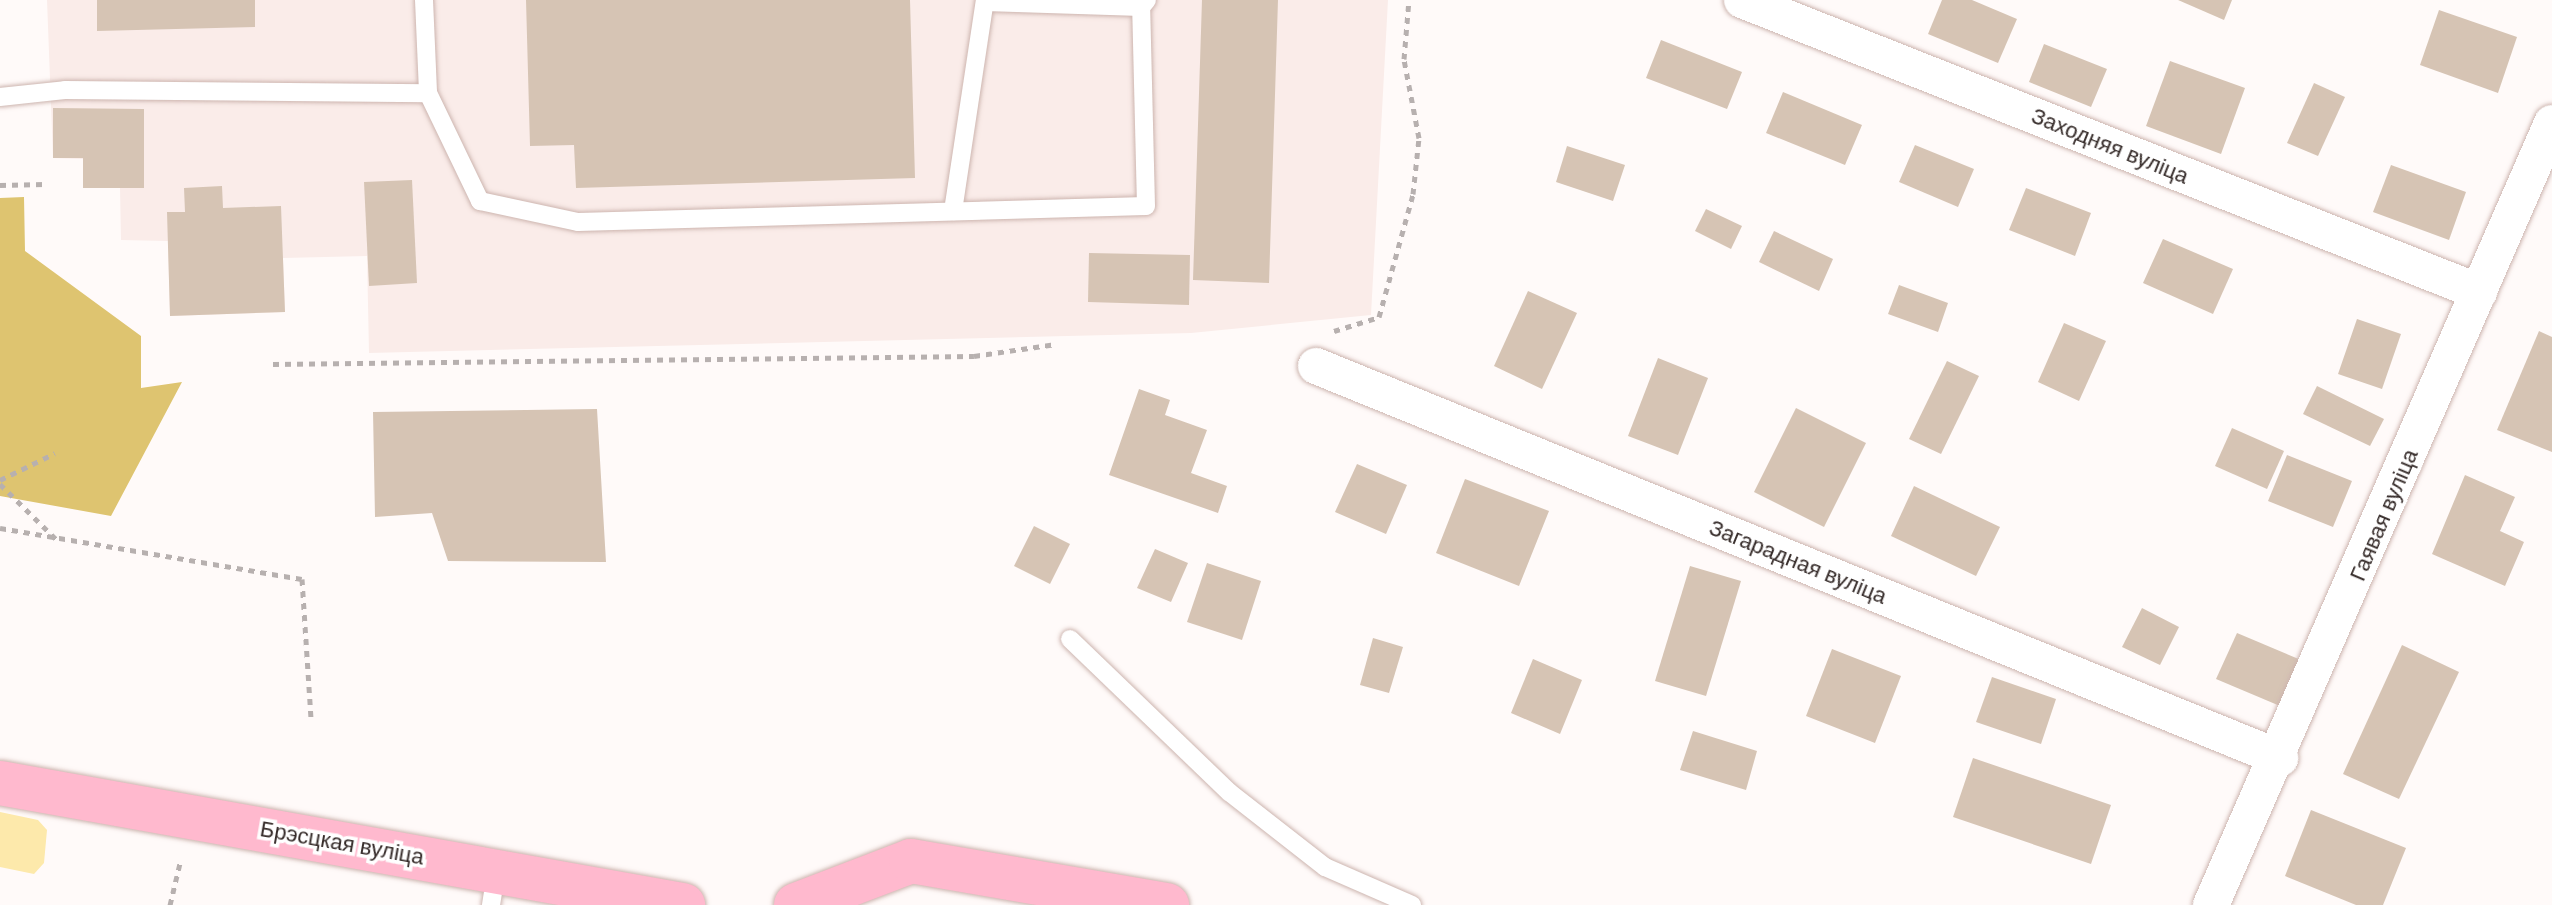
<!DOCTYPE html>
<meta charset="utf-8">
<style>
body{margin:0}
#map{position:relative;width:2552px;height:905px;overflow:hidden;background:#fffaf9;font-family:"DM Sans",sans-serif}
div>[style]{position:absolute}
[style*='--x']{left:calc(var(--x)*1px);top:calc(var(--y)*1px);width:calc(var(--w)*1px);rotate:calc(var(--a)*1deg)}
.built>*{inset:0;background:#faece9}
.green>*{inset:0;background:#fde9ab}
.forest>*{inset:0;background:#dec470}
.building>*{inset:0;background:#d6c4b4}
.path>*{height:5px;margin-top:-2.5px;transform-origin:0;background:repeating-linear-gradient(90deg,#b7b0af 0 6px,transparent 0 12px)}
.roads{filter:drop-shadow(0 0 2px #cdb5af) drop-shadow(0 0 2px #cdb5af)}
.lane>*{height:18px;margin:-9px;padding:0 9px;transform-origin:9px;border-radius:9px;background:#fff}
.street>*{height:36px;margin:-18px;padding:0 18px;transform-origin:18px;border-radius:18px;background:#fff}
.primary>*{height:44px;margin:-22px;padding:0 22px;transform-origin:22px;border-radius:22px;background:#ffb9ce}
span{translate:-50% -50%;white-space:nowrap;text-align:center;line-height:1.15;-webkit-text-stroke:7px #fff;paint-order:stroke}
.street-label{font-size:22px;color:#352b29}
</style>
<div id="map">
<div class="built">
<i style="clip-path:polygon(47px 0,1388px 0,1371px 315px,1191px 333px,369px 353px,367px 256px,283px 258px,285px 312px,170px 316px,168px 241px,121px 240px,120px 188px,83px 188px,83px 159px,53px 158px)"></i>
</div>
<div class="green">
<i style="clip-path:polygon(0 812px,38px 820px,47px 830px,44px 863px,34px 874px,0 867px)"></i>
</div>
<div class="forest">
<i style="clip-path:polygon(24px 197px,25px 251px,141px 336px,141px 388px,182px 382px,111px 516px,0 496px,0 198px)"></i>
</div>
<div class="building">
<i style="clip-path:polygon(97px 0,255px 0,255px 27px,97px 31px)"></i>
<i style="clip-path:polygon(526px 0,910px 0,915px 178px,576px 188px,574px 145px,530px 146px)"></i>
<i style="clip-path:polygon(1202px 0,1278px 0,1269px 283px,1193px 280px)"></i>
<i style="clip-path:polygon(1942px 0,1972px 0,2017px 19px,1998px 63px,1928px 34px)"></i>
<i style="clip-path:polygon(2178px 0,2232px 0,2224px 20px)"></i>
<i style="clip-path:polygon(2439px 10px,2517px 37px,2498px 93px,2420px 65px)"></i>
<i style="clip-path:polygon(1661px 40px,1742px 72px,1727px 109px,1646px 78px)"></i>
<i style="clip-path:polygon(2044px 44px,2107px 69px,2091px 107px,2029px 82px)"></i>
<i style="clip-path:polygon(2170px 61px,2245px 88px,2221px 154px,2146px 126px)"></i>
<i style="clip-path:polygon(2314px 83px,2345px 97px,2318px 156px,2287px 143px)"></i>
<i style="clip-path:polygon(1783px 92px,1862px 125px,1845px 165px,1766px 133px)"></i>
<i style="clip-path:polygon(53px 108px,144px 109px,144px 188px,83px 188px,83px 158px,53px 158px)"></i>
<i style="clip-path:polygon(1915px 145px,1974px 169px,1958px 207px,1899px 182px)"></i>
<i style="clip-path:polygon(1567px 146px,1625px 165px,1613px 201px,1556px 182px)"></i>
<i style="clip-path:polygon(2391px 165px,2466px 192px,2449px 240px,2373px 212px)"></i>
<i style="clip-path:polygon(412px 180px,417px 283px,369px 286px,364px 182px)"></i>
<i style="clip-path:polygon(222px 186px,223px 208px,281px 206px,285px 312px,170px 316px,167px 212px,185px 212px,184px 188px)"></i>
<i style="clip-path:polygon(2026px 188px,2091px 213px,2075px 256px,2009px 230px)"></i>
<i style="clip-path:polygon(1706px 209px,1742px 226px,1731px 249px,1695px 231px)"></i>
<i style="clip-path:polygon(1774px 231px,1833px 259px,1819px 291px,1759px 262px)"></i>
<i style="clip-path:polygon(2163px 239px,2233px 269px,2213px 314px,2143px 283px)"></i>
<i style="clip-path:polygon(1089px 253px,1190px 255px,1189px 305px,1088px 302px)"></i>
<i style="clip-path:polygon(1899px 285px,1948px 303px,1938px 332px,1888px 314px)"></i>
<i style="clip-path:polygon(1528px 291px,1577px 313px,1542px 389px,1494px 366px)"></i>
<i style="clip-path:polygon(2357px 319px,2401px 334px,2382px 389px,2338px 374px)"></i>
<i style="clip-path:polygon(2064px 323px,2106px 341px,2079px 401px,2038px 382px)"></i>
<i style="clip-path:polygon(2539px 331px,2552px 337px,2552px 452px,2497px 430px)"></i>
<i style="clip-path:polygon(1658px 358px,1708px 378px,1678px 455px,1628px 436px)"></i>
<i style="clip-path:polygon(1947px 361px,1979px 376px,1941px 454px,1909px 439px)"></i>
<i style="clip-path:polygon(2317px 386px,2384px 419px,2370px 446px,2303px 414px)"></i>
<i style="clip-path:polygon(1139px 389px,1170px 400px,1165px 415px,1207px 430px,1191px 473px,1227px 486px,1218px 513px,1109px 475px)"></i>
<i style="clip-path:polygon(1796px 408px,1866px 443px,1824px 527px,1754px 492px)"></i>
<i style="clip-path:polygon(597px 409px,606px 562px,448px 561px,432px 513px,375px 517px,373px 412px)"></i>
<i style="clip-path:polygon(2232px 428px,2284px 451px,2267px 489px,2215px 466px)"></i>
<i style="clip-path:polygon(2287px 455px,2352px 481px,2333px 527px,2268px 501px)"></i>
<i style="clip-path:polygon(1357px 464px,1407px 485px,1386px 534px,1335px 512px)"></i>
<i style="clip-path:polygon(2465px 475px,2515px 497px,2500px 531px,2524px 542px,2505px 586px,2432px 554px)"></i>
<i style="clip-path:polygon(1465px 479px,1549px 511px,1519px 586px,1436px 553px)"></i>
<i style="clip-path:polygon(1914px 486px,2000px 527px,1976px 576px,1891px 536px)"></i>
<i style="clip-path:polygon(1034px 526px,1070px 544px,1050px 584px,1014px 566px)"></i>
<i style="clip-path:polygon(1155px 549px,1188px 563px,1171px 602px,1137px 588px)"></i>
<i style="clip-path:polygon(1207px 563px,1261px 581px,1242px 640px,1187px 622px)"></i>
<i style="clip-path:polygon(1690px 566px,1741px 581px,1706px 696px,1655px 681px)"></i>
<i style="clip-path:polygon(2142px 608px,2179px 627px,2160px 665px,2122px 647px)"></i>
<i style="clip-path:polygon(2237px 633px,2301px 660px,2280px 706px,2216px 679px)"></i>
<i style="clip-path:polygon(1373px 638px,1403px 647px,1389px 693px,1360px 685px)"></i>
<i style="clip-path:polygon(2402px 645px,2459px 672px,2399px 799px,2343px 774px)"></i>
<i style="clip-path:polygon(1832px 649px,1901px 676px,1875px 743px,1806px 716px)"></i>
<i style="clip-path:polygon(1533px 659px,1582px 680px,1560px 734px,1511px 713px)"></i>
<i style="clip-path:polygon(1992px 677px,2056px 699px,2041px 744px,1976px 722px)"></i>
<i style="clip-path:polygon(1693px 731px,1757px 751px,1746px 790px,1680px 770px)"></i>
<i style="clip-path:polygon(1973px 758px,2111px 805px,2091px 864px,1953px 817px)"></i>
<i style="clip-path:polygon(2311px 810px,2406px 848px,2383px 905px,2356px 905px,2285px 876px)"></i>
</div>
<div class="path">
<i style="--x:0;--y:185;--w:45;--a:-1.3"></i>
<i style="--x:1334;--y:331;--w:47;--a:-17.3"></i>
<i style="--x:1379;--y:317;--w:128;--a:-74.5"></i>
<i style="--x:1413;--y:194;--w:56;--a:-83.9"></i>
<i style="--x:1419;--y:138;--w:80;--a:-100.8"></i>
<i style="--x:1404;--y:59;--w:59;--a:-85.2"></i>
<i style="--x:273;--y:364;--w:701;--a:-0.65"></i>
<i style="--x:974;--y:356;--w:83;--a:-8.3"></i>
<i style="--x:0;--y:480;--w:61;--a:-26.1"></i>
<i style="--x:0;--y:484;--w:81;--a:44.5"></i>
<i style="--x:0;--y:528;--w:306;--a:9.6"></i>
<i style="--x:302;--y:579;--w:141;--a:86.3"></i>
<i style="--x:170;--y:905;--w:47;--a:-76.6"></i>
</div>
<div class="roads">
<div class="lane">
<i style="--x:424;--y:0;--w:93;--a:87.5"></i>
<i style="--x:428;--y:93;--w:120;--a:64.3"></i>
<i style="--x:480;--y:201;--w:100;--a:12.1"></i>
<i style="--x:578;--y:222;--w:568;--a:-1.61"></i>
<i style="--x:1146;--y:206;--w:199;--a:-91.4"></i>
<i style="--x:985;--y:2;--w:156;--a:1.8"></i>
<i style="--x:1141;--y:7;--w:9;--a:-49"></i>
<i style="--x:0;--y:97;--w:65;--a:-6.1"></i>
<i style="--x:65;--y:90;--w:363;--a:0.5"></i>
<i style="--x:953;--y:211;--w:213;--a:-81.4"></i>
<i style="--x:1070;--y:639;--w:221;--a:43.9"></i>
<i style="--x:1229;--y:792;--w:122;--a:38"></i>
<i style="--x:1325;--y:867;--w:95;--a:23.6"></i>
<i style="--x:491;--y:905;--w:33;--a:-81"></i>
</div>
<div class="street">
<i style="--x:1742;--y:0;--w:793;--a:21.61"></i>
<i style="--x:1316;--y:366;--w:1041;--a:22.13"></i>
<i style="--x:2211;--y:905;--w:853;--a:-66.44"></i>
</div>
<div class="primary">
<i style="--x:0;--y:783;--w:694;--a:10.13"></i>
<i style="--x:796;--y:905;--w:123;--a:-20.9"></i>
<i style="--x:911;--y:861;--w:260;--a:9.8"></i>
</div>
</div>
<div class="street-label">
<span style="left:2110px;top:146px;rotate:22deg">Заходняя вуліца</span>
<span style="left:2384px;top:515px;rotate:-67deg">Гаявая вуліца</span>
<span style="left:1798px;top:562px;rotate:22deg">Загарадная вуліца</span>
<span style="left:342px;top:843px;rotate:10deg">Брэсцкая вуліца</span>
</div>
</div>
